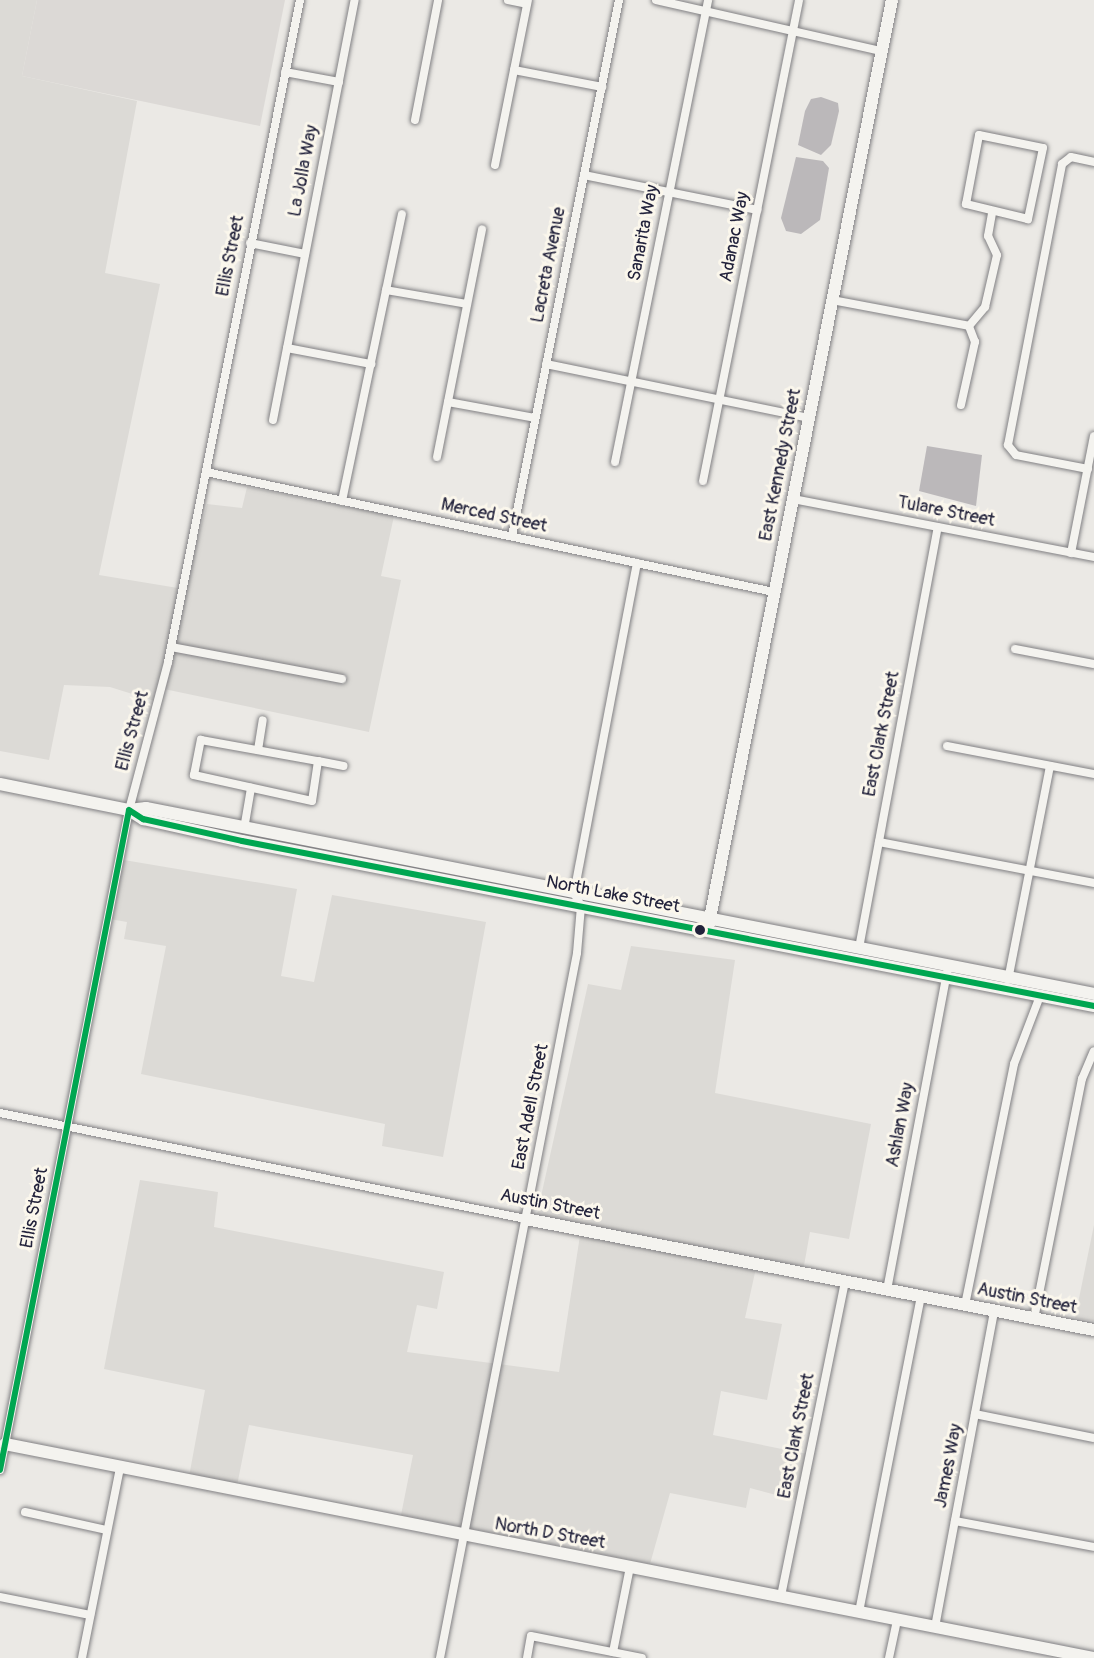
<!DOCTYPE html>
<style>
body{margin:0}
#map{position:relative;width:1094px;height:1658px;overflow:hidden;background:#ebe9e5;font-family:Pangolin,sans-serif}
div>[style]{position:absolute}
[style*='--x']{left:calc(var(--x)*1px);top:calc(var(--y)*1px);width:calc(var(--w)*1px);rotate:calc(var(--a)*1deg)}
.built>*{inset:0;background:#dcd9d6}
.green>*{inset:0;background:#dcdad6}
.water>*{inset:0;background:#bbb8ba}
.roads{filter:drop-shadow(0 0 2px #818083) drop-shadow(0 0 2px #818083)}
.street>*{height:8px;margin:-4px;padding:0 4px;transform-origin:4px;border-radius:4px;background:#f4f3ef}
.secondary>*{height:12px;margin:-6px;padding:0 6px;transform-origin:6px;border-radius:6px;background:#f4f3ef}
.bus-1>*{height:6px;margin:-3px;padding:0 3px;transform-origin:3px;border-radius:3px;background:#00a651}
.dots>*{width:16px;height:16px;translate:-50% -50%;box-sizing:border-box;border:3px solid #fbf7ec;border-radius:50%}
span{translate:-50% -50%;white-space:nowrap;text-align:center;line-height:1.15;-webkit-text-stroke:6px #fbf7ec;paint-order:stroke}
.street-label{font-size:18px;color:#22223b}
</style>
<div id="map">
<div class="built">
<i style="clip-path:polygon(37px 0,285px 0,260px 126px,22px 76px)"></i>
</div>
<div class="green">
<i style="clip-path:polygon(0 0,37px 0,22px 76px,137px 101px,105px 273px,160px 284px,99px 575px,184px 589px,207px 504px,242px 508px,247px 487px,394px 516px,381px 576px,401px 580px,369px 732px,164px 689px,161px 703px,110px 687px,64px 685px,49px 760px,0 751px)"></i>
<i style="clip-path:polygon(118px 859px,297px 889px,281px 976px,314px 982px,332px 895px,486px 922px,443px 1157px,382px 1146px,385px 1124px,141px 1074px,166px 946px,124px 939px,127px 922px,110px 919px)"></i>
<i style="clip-path:polygon(631px 946px,735px 960px,715px 1093px,871px 1124px,849px 1239px,810px 1232px,802px 1277px,756px 1268px,745px 1318px,782px 1324px,767px 1400px,721px 1391px,713px 1435px,812px 1455px,803px 1502px,750px 1488px,746px 1508px,670px 1493px,650px 1564px,401px 1515px,413px 1455px,249px 1425px,236px 1491px,188px 1482px,205px 1390px,104px 1369px,140px 1180px,218px 1192px,214px 1227px,444px 1272px,437px 1309px,417px 1305px,407px 1352px,559px 1372px,581px 1229px,536px 1219px,588px 984px,621px 990px)"></i>
<i style="clip-path:polygon(1094px 1225px,1094px 1321px,1075px 1318px)"></i>
</div>
<div class="water">
<i style="clip-path:polygon(821px 97px,838px 103px,839px 111px,831px 145px,821px 155px,798px 145px,805px 111px,811px 99px)"></i>
<i style="clip-path:polygon(796px 157px,823px 161px,829px 168px,820px 220px,801px 234px,786px 231px,781px 218px)"></i>
<i style="clip-path:polygon(927px 446px,982px 455px,976px 506px,919px 491px)"></i>
</div>
<div class="roads">
<div class="street">
<i style="--x:508;--y:0;--w:19;--a:12"></i>
<i style="--x:656;--y:0;--w:231;--a:12.8"></i>
<i style="--x:514;--y:70;--w:90;--a:10.9"></i>
<i style="--x:285;--y:72;--w:55;--a:10.5"></i>
<i style="--x:415;--y:120;--w:122;--a:-79.1"></i>
<i style="--x:979;--y:135;--w:65;--a:11.5"></i>
<i style="--x:1043;--y:148;--w:73;--a:101.9"></i>
<i style="--x:1028;--y:219;--w:64;--a:-166.4"></i>
<i style="--x:966;--y:204;--w:70;--a:-79.3"></i>
<i style="--x:495;--y:165;--w:168;--a:-78.7"></i>
<i style="--x:584;--y:175;--w:177;--a:11.4"></i>
<i style="--x:250;--y:243;--w:56;--a:11.3"></i>
<i style="--x:386;--y:290;--w:82;--a:9.8"></i>
<i style="--x:832;--y:300;--w:139;--a:10.7"></i>
<i style="--x:287;--y:348;--w:86;--a:10.8"></i>
<i style="--x:546;--y:364;--w:268;--a:11.6"></i>
<i style="--x:448;--y:402;--w:88;--a:10.4"></i>
<i style="--x:961;--y:405;--w:65;--a:-77.5"></i>
<i style="--x:975;--y:342;--w:17;--a:-111"></i>
<i style="--x:969;--y:326;--w:25;--a:-50"></i>
<i style="--x:985;--y:307;--w:53;--a:-77"></i>
<i style="--x:997;--y:255;--w:21;--a:-115"></i>
<i style="--x:988;--y:236;--w:22;--a:-80"></i>
<i style="--x:273;--y:420;--w:428;--a:-79"></i>
<i style="--x:437;--y:457;--w:232;--a:-78.8"></i>
<i style="--x:615;--y:462;--w:471;--a:-78.6"></i>
<i style="--x:1088;--y:469;--w:73;--a:-169"></i>
<i style="--x:1016;--y:455;--w:13;--a:-129"></i>
<i style="--x:1008;--y:445;--w:286;--a:-79.1"></i>
<i style="--x:1062;--y:164;--w:11;--a:-38"></i>
<i style="--x:1071;--y:157;--w:24;--a:12"></i>
<i style="--x:206;--y:472;--w:581;--a:11.93"></i>
<i style="--x:703;--y:481;--w:490;--a:-78.7"></i>
<i style="--x:793;--y:499;--w:307;--a:10.9"></i>
<i style="--x:342;--y:501;--w:293;--a:-78.2"></i>
<i style="--x:512;--y:536;--w:547;--a:-78.71"></i>
<i style="--x:1071;--y:553;--w:119;--a:-78.9"></i>
<i style="--x:171;--y:647;--w:174;--a:10.6"></i>
<i style="--x:1015;--y:649;--w:80;--a:10.8"></i>
<i style="--x:201;--y:740;--w:119;--a:10.2"></i>
<i style="--x:318;--y:761;--w:40;--a:98.5"></i>
<i style="--x:312;--y:801;--w:121;--a:-167.6"></i>
<i style="--x:194;--y:775;--w:36;--a:-79"></i>
<i style="--x:947;--y:746;--w:150;--a:10.8"></i>
<i style="--x:258;--y:750;--w:30;--a:-81"></i>
<i style="--x:318;--y:761;--w:26;--a:11"></i>
<i style="--x:244;--y:829;--w:42;--a:-80.3"></i>
<i style="--x:879;--y:842;--w:219;--a:10.8"></i>
<i style="--x:859;--y:948;--w:428;--a:-79.4"></i>
<i style="--x:1008;--y:980;--w:218;--a:-78.9"></i>
<i style="--x:0;--y:1113;--w:537;--a:11.39"></i>
<i style="--x:887;--y:1290;--w:329;--a:-79.3"></i>
<i style="--x:965;--y:1305;--w:246;--a:-78.5"></i>
<i style="--x:1014;--y:1064;--w:73;--a:-69.1"></i>
<i style="--x:1034;--y:1319;--w:245;--a:-78.7"></i>
<i style="--x:1082;--y:1079;--w:30;--a:-67"></i>
<i style="--x:975;--y:1414;--w:121;--a:11.4"></i>
<i style="--x:0;--y:1470;--w:672;--a:-78.94"></i>
<i style="--x:129;--y:810;--w:153;--a:-75.2"></i>
<i style="--x:168;--y:662;--w:675;--a:-78.72"></i>
<i style="--x:25;--y:1512;--w:84;--a:12.4"></i>
<i style="--x:955;--y:1521;--w:141;--a:10.6"></i>
<i style="--x:781;--y:1596;--w:321;--a:-78.5"></i>
<i style="--x:0;--y:1597;--w:92;--a:11.3"></i>
<i style="--x:859;--y:1612;--w:322;--a:-78.9"></i>
<i style="--x:935;--y:1627;--w:321;--a:-79.4"></i>
<i style="--x:613;--y:1652;--w:87;--a:-78.7"></i>
<i style="--x:82;--y:1658;--w:195;--a:-78.7"></i>
<i style="--x:440;--y:1658;--w:718;--a:-79"></i>
<i style="--x:577;--y:953;--w:47;--a:-85.1"></i>
<i style="--x:581;--y:906;--w:15;--a:-118"></i>
<i style="--x:574;--y:893;--w:336;--a:-79.2"></i>
<i style="--x:527;--y:1658;--w:22;--a:-80"></i>
<i style="--x:531;--y:1636;--w:113;--a:11.2"></i>
<i style="--x:889;--y:1658;--w:40;--a:-78"></i>
</div>
<div class="secondary">
<i style="--x:0;--y:784;--w:132;--a:11.4"></i>
<i style="--x:129;--y:810;--w:17;--a:-7"></i>
<i style="--x:146;--y:808;--w:966;--a:11.1"></i>
<i style="--x:129;--y:810;--w:17;--a:33"></i>
<i style="--x:143;--y:819;--w:101;--a:12.5"></i>
<i style="--x:242;--y:841;--w:868;--a:10.96"></i>
<i style="--x:708;--y:928;--w:946;--a:-78.79"></i>
<i style="--x:526;--y:1219;--w:579;--a:11.06"></i>
<i style="--x:5;--y:1444;--w:1110;--a:11.12"></i>
</div>
</div>
<div class="bus-1">
<i style="--x:129;--y:810;--w:17;--a:33"></i>
<i style="--x:143;--y:819;--w:101;--a:12.5"></i>
<i style="--x:242;--y:841;--w:868;--a:10.96"></i>
<i style="--x:0;--y:1470;--w:672;--a:-78.94"></i>
</div>
<div class="dots">
<i style="left:700px;top:930px;background:#22223b"></i>
</div>
<div class="street-label">
<span style="left:304px;top:171px;rotate:-79deg">La Jolla Way</span>
<span style="left:644px;top:233px;rotate:-79deg">Sanarita Way</span>
<span style="left:735px;top:237px;rotate:-79deg">Adanac Way</span>
<span style="left:231px;top:256px;rotate:-79deg">Ellis Street</span>
<span style="left:549px;top:265px;rotate:-79deg">Lacreta Avenue</span>
<span style="left:781px;top:465px;rotate:-79deg">East Kennedy Street</span>
<span style="left:946px;top:512px;rotate:11deg">Tulare Street</span>
<span style="left:494px;top:516px;rotate:12deg">Merced Street</span>
<span style="left:133px;top:731px;rotate:-75deg">Ellis Street</span>
<span style="left:882px;top:734px;rotate:-79deg">East Clark Street</span>
<span style="left:613px;top:895px;rotate:11deg">North Lake Street</span>
<span style="left:531px;top:1107px;rotate:-79deg">East Adell Street</span>
<span style="left:901px;top:1125px;rotate:-79deg">Ashlan Way</span>
<span style="left:550px;top:1205px;rotate:11deg">Austin Street</span>
<span style="left:35px;top:1208px;rotate:-79deg">Ellis Street</span>
<span style="left:1027px;top:1299px;rotate:11deg">Austin Street</span>
<span style="left:797px;top:1436px;rotate:-79deg">East Clark Street</span>
<span style="left:949px;top:1466px;rotate:-79deg">James Way</span>
<span style="left:550px;top:1534px;rotate:10deg">North D Street</span>
</div>
</div>
